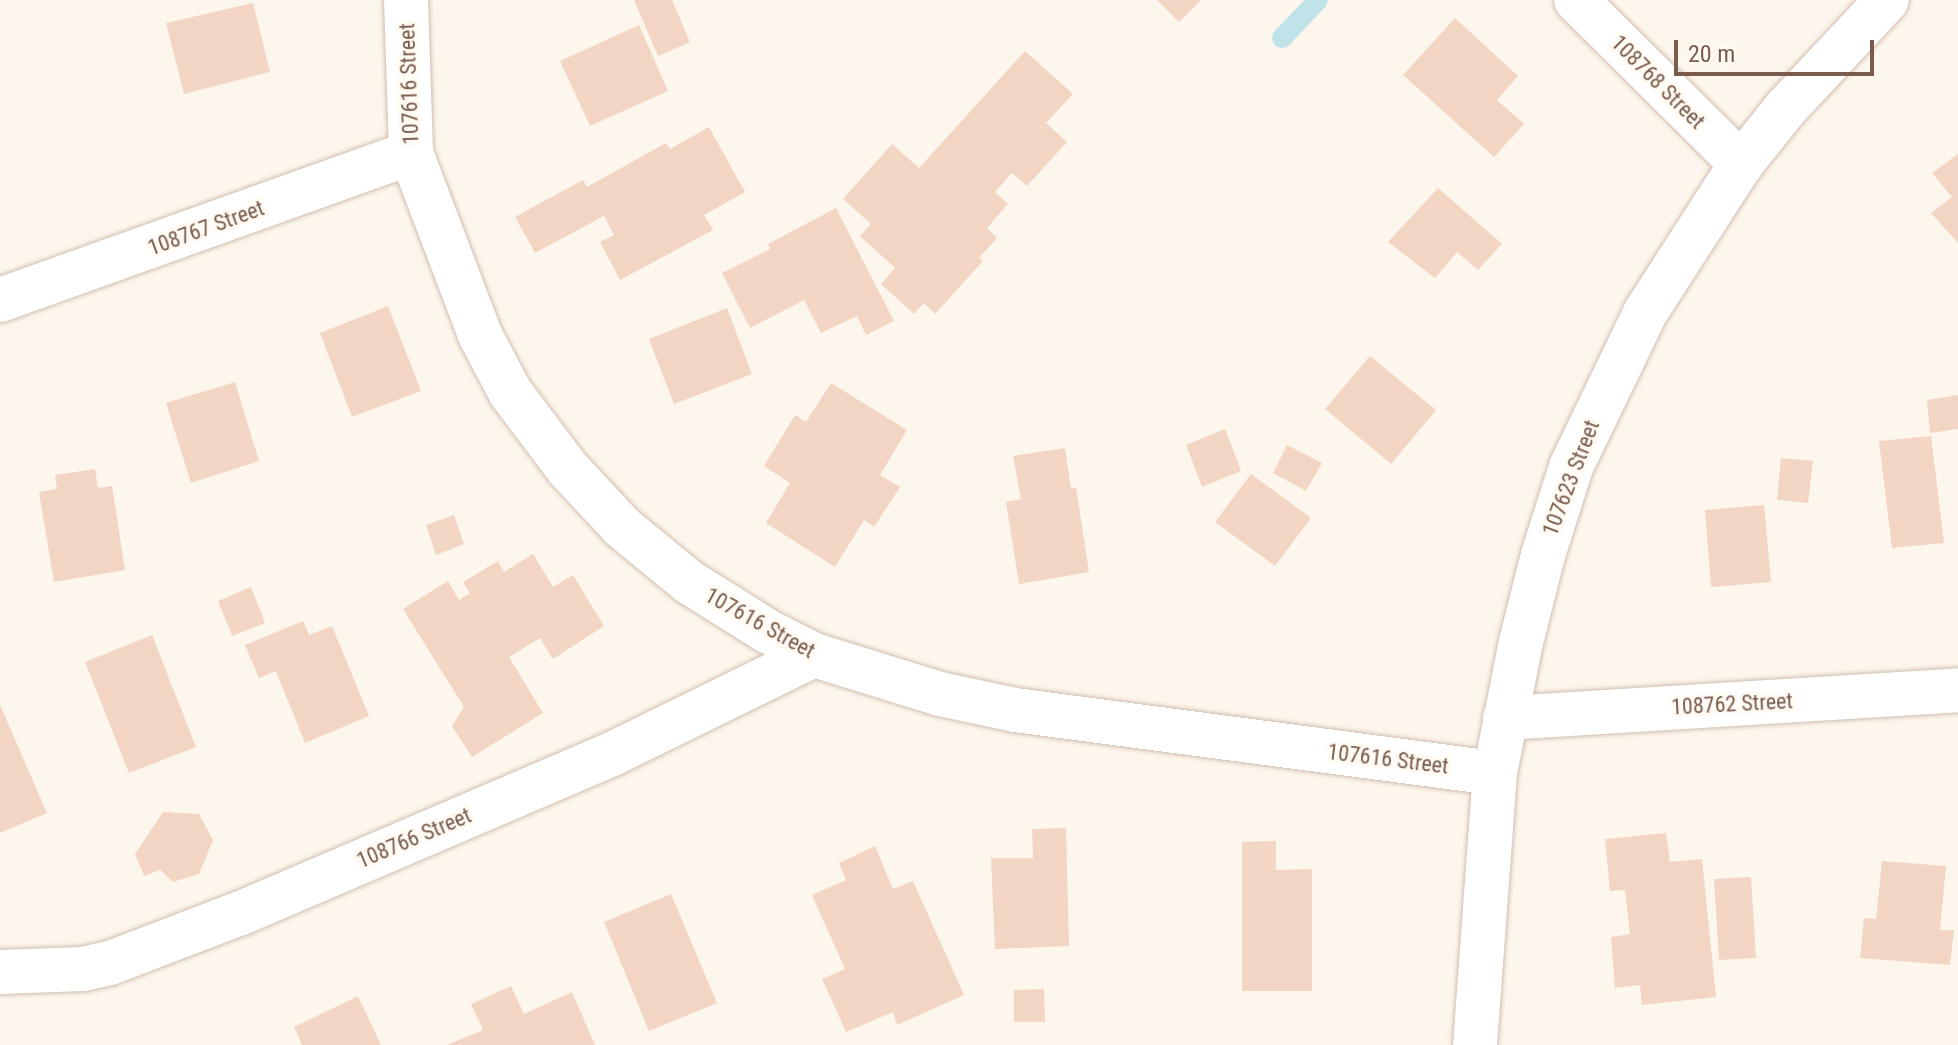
<!DOCTYPE html>
<style>
body{margin:0}
#map{position:relative;width:1958px;height:1045px;overflow:hidden;background:#fdf6ec;font-family:"Roboto Condensed",sans-serif}
div>[style]{position:absolute}
[style*='--x']{left:calc(var(--x)*1px);top:calc(var(--y)*1px);width:calc(var(--w)*1px);rotate:calc(var(--a)*1deg)}
.stream>*{height:20px;margin:-10px;padding:0 10px;transform-origin:10px;border-radius:10px;background:#bfe3e8}
.building>*{inset:0;background:#f3d5c3}
.roads{filter:drop-shadow(0 0 2px #d1beb0) drop-shadow(0 0 2px #d1beb0)}
.minor>*{height:44px;margin:-22px;padding:0 22px;transform-origin:22px;border-radius:22px;background:#fff}
span{translate:-50% -50%;white-space:nowrap;text-align:center;line-height:1.15;-webkit-text-stroke:7px #fffaf3;paint-order:stroke}
.street-label{font-size:22px;color:#7a5c4d}
.scale{position:absolute;left:1674px;top:40px;width:200px;height:36px;box-sizing:border-box;border:4px solid #7a5c4d;border-top:0;padding-left:10px;font-size:24px;line-height:28px;white-space:nowrap;color:#7a5c4d;-webkit-text-stroke:6px #fffaf3;paint-order:stroke}
</style>
<div id="map">
<div class="stream">
<i style="--x:1282;--y:38;--w:52;--a:-46.5"></i>
</div>
<div class="building">
<i style="clip-path:polygon(634px 0,672px 0,690px 42px,658px 56px)"></i>
<i style="clip-path:polygon(1157px 0,1201px 0,1179px 22px)"></i>
<i style="clip-path:polygon(253px 3px,270px 72px,184px 94px,166px 23px)"></i>
<i style="clip-path:polygon(1455px 18px,1518px 76px,1497px 100px,1524px 124px,1494px 157px,1403px 75px)"></i>
<i style="clip-path:polygon(639px 25px,668px 91px,590px 126px,560px 61px)"></i>
<i style="clip-path:polygon(1025px 51px,1073px 94px,1046px 123px,1067px 142px,1027px 186px,1012px 173px,995px 192px,1008px 204px,987px 228px,997px 238px,979px 258px,983px 261px,935px 314px,924px 303px,914px 314px,881px 284px,895px 268px,860px 236px,871px 224px,843px 199px,892px 144px,919px 168px)"></i>
<i style="clip-path:polygon(709px 127px,745px 192px,704px 215px,713px 230px,620px 280px,600px 242px,614px 235px,604px 216px,535px 253px,515px 217px,583px 180px,587px 187px,666px 143px,670px 149px)"></i>
<i style="clip-path:polygon(1958px 154px,1958px 243px,1931px 213px,1952px 197px,1932px 173px)"></i>
<i style="clip-path:polygon(1438px 188px,1502px 244px,1478px 270px,1457px 252px,1435px 278px,1388px 242px)"></i>
<i style="clip-path:polygon(836px 208px,894px 321px,866px 335px,857px 316px,821px 333px,804px 300px,750px 328px,722px 273px,770px 249px,768px 244px)"></i>
<i style="clip-path:polygon(388px 306px,421px 391px,352px 417px,320px 333px)"></i>
<i style="clip-path:polygon(727px 308px,752px 374px,674px 404px,649px 339px)"></i>
<i style="clip-path:polygon(1370px 356px,1436px 410px,1391px 464px,1325px 409px)"></i>
<i style="clip-path:polygon(235px 382px,259px 461px,191px 483px,166px 403px)"></i>
<i style="clip-path:polygon(831px 383px,907px 430px,880px 475px,900px 487px,874px 527px,864px 520px,835px 567px,766px 523px,790px 483px,764px 466px,795px 415px,806px 422px)"></i>
<i style="clip-path:polygon(1958px 395px,1958px 429px,1930px 433px,1927px 400px)"></i>
<i style="clip-path:polygon(1225px 429px,1241px 471px,1202px 487px,1186px 445px)"></i>
<i style="clip-path:polygon(1931px 436px,1944px 543px,1892px 548px,1879px 441px)"></i>
<i style="clip-path:polygon(1287px 445px,1322px 463px,1306px 491px,1273px 473px)"></i>
<i style="clip-path:polygon(1065px 448px,1071px 489px,1076px 487px,1089px 572px,1019px 584px,1006px 502px,1021px 499px,1013px 456px)"></i>
<i style="clip-path:polygon(1781px 458px,1813px 461px,1808px 503px,1777px 500px)"></i>
<i style="clip-path:polygon(95px 469px,98px 488px,112px 486px,125px 570px,54px 582px,39px 492px,57px 489px,55px 475px)"></i>
<i style="clip-path:polygon(1251px 474px,1311px 518px,1275px 566px,1215px 522px)"></i>
<i style="clip-path:polygon(1764px 505px,1771px 582px,1711px 587px,1705px 510px)"></i>
<i style="clip-path:polygon(454px 515px,464px 544px,436px 555px,426px 525px)"></i>
<i style="clip-path:polygon(533px 554px,553px 587px,573px 575px,604px 626px,553px 659px,540px 638px,509px 657px,543px 713px,472px 757px,452px 726px,464px 707px,403px 609px,448px 581px,459px 600px,470px 593px,463px 582px,498px 561px,504px 572px)"></i>
<i style="clip-path:polygon(251px 587px,265px 623px,232px 636px,218px 601px)"></i>
<i style="clip-path:polygon(303px 621px,309px 635px,332px 626px,369px 716px,305px 743px,276px 671px,259px 678px,245px 645px)"></i>
<i style="clip-path:polygon(152px 635px,196px 747px,129px 773px,85px 662px)"></i>
<i style="clip-path:polygon(0 705px,47px 813px,0 833px)"></i>
<i style="clip-path:polygon(163px 812px,199px 814px,213px 840px,199px 874px,173px 882px,160px 870px,144px 876px,135px 854px)"></i>
<i style="clip-path:polygon(1066px 828px,1069px 946px,995px 949px,991px 858px,1033px 858px,1032px 829px)"></i>
<i style="clip-path:polygon(1666px 833px,1670px 862px,1702px 859px,1716px 997px,1642px 1005px,1640px 985px,1615px 988px,1611px 937px,1630px 934px,1625px 890px,1610px 891px,1605px 839px)"></i>
<i style="clip-path:polygon(1276px 841px,1276px 870px,1312px 869px,1312px 991px,1242px 991px,1242px 842px)"></i>
<i style="clip-path:polygon(875px 846px,893px 889px,913px 881px,964px 995px,897px 1025px,893px 1012px,846px 1032px,822px 979px,845px 969px,812px 895px,846px 880px,839px 863px)"></i>
<i style="clip-path:polygon(1882px 861px,1946px 866px,1940px 930px,1954px 930px,1950px 965px,1860px 958px,1864px 918px,1876px 919px)"></i>
<i style="clip-path:polygon(1751px 877px,1756px 958px,1719px 960px,1714px 879px)"></i>
<i style="clip-path:polygon(671px 894px,717px 1003px,649px 1031px,604px 922px)"></i>
<i style="clip-path:polygon(511px 986px,524px 1014px,572px 992px,595px 1045px,447px 1045px,483px 1030px,471px 1004px)"></i>
<i style="clip-path:polygon(1044px 989px,1045px 1022px,1014px 1022px,1014px 990px)"></i>
<i style="clip-path:polygon(358px 996px,381px 1045px,302px 1045px,294px 1027px)"></i>
</div>
<div class="roads">
<div class="minor">
<i style="--x:406;--y:0;--w:153;--a:88.1"></i>
<i style="--x:411;--y:153;--w:195;--a:69.2"></i>
<i style="--x:480;--y:335;--w:64;--a:62.2"></i>
<i style="--x:510;--y:392;--w:96;--a:53"></i>
<i style="--x:568;--y:469;--w:79;--a:47"></i>
<i style="--x:622;--y:527;--w:87;--a:39.4"></i>
<i style="--x:689;--y:582;--w:92;--a:32.1"></i>
<i style="--x:767;--y:631;--w:53;--a:27.1"></i>
<i style="--x:814;--y:655;--w:132;--a:17.2"></i>
<i style="--x:940;--y:694;--w:77;--a:12"></i>
<i style="--x:1015;--y:710;--w:484;--a:7.5"></i>
<i style="--x:1576;--y:0;--w:233;--a:44.8"></i>
<i style="--x:0;--y:300;--w:436;--a:-19.7"></i>
<i style="--x:1505;--y:718;--w:454;--a:-3.5"></i>
<i style="--x:0;--y:972;--w:83;--a:-2.1"></i>
<i style="--x:83;--y:969;--w:28;--a:-13"></i>
<i style="--x:110;--y:963;--w:140;--a:-20.9"></i>
<i style="--x:241;--y:913;--w:404;--a:-23.2"></i>
<i style="--x:612;--y:754;--w:225;--a:-26.1"></i>
<i style="--x:1475;--y:1045;--w:273;--a:-85.8"></i>
<i style="--x:1495;--y:773;--w:134;--a:-78.8"></i>
<i style="--x:1521;--y:642;--w:90;--a:-75.8"></i>
<i style="--x:1543;--y:555;--w:92;--a:-72.3"></i>
<i style="--x:1571;--y:467;--w:171;--a:-64.3"></i>
<i style="--x:1645;--y:313;--w:177;--a:-57.2"></i>
<i style="--x:1741;--y:164;--w:70;--a:-51.3"></i>
<i style="--x:1785;--y:109;--w:149;--a:-46.9"></i>
</div>
</div>
<div class="street-label">
<span style="left:1658px;top:82px;rotate:45deg">108768 Street</span>
<span style="left:409px;top:84px;rotate:-92deg">107616 Street</span>
<span style="left:206px;top:228px;rotate:-20deg">108767 Street</span>
<span style="left:1571px;top:478px;rotate:-69deg">107623 Street</span>
<span style="left:760px;top:623px;rotate:29deg">107616 Street</span>
<span style="left:1732px;top:704px;rotate:-3deg">108762 Street</span>
<span style="left:1388px;top:759px;rotate:7deg">107616 Street</span>
<span style="left:414px;top:838px;rotate:-23deg">108766 Street</span>
</div>
<div class="scale">20 m</div>
</div>
